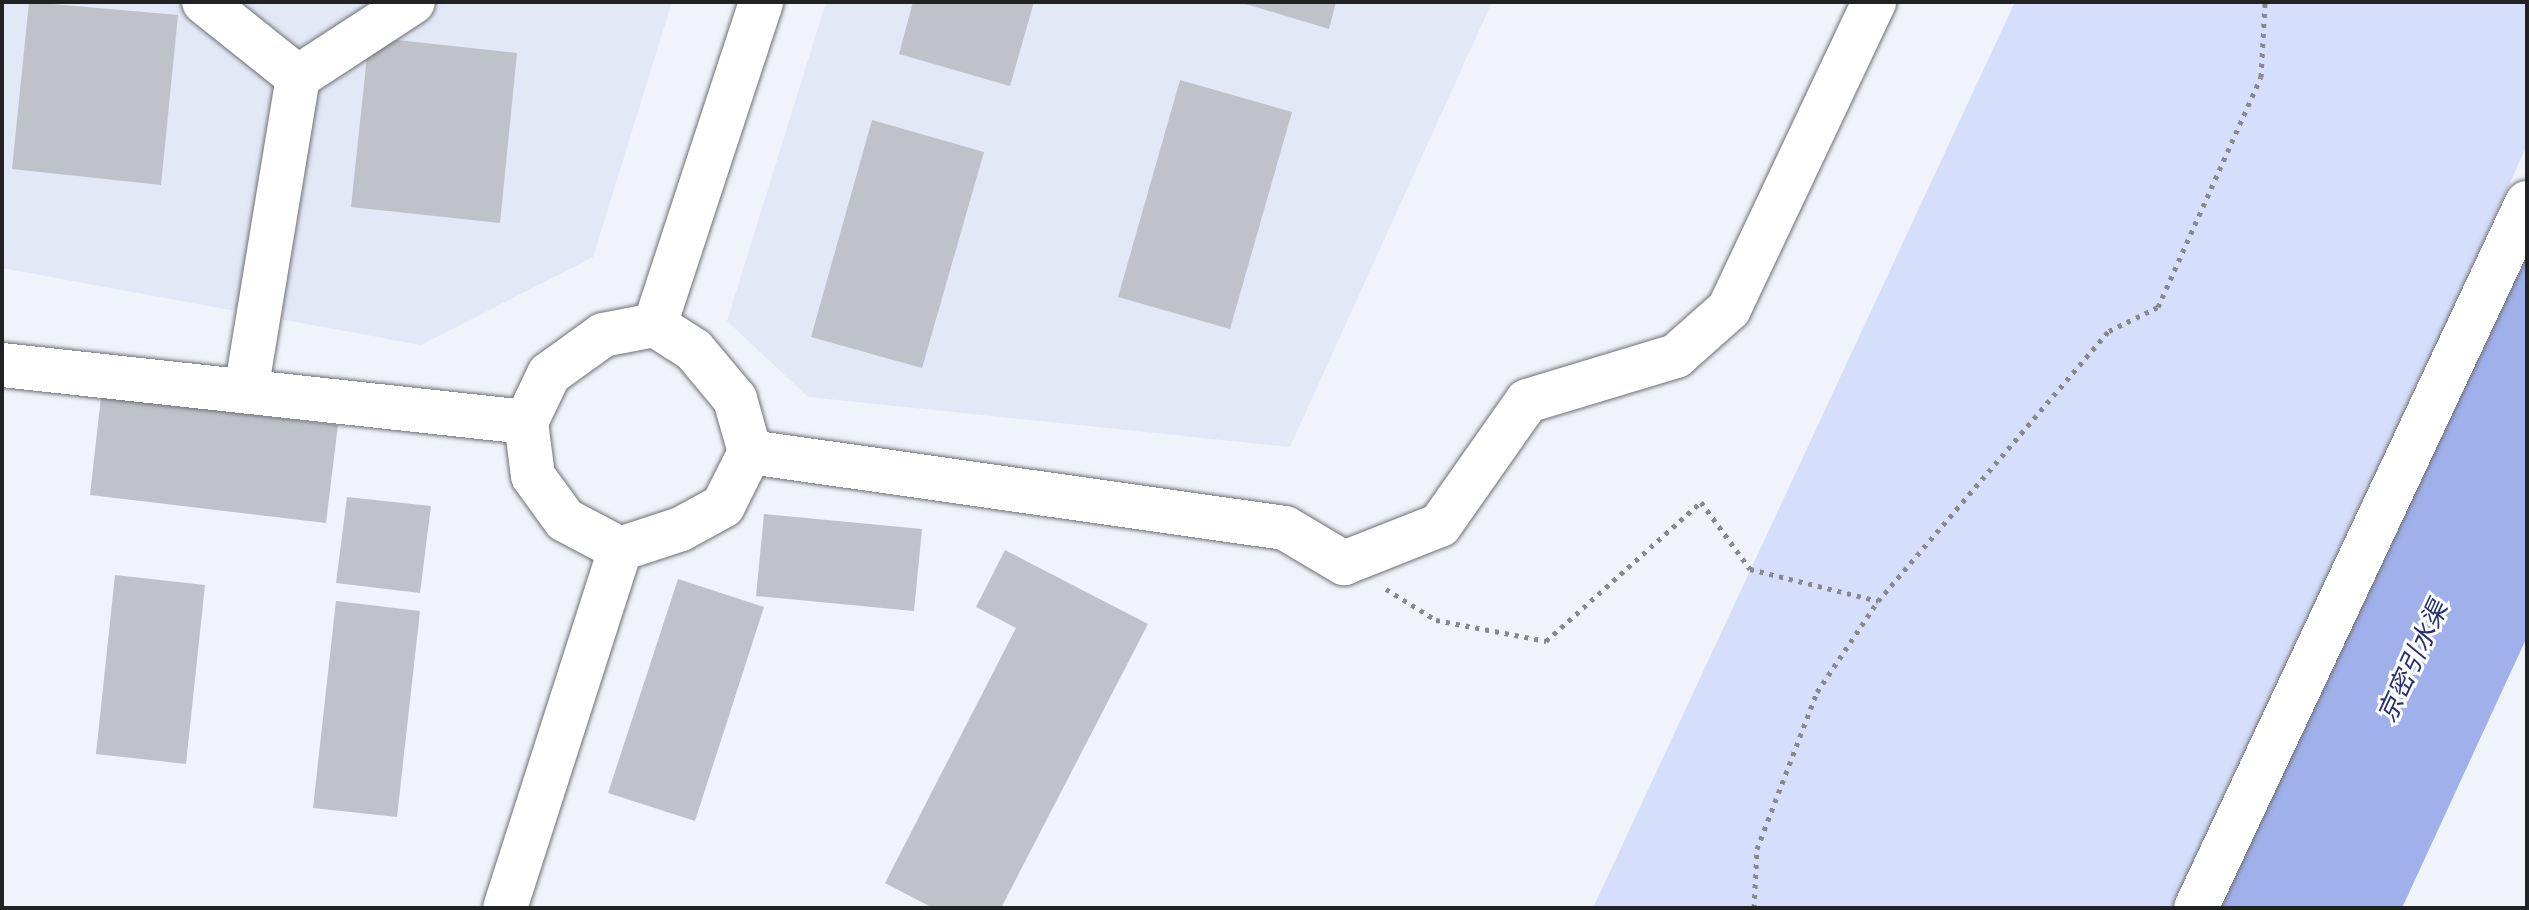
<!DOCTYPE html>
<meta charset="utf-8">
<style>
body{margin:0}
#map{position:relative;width:2529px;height:910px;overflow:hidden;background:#f1f3fa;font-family:"Sofia Sans Condensed","Noto Sans SC",sans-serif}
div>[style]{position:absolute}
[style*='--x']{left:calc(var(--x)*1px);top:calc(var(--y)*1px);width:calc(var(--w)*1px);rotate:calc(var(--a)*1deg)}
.built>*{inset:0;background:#e3e8f6}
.green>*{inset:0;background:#d5defa}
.water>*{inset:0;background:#a0b0ea}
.building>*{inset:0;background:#c0c2c9}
.path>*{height:5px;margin-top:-2.5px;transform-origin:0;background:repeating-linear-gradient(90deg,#88898e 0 4px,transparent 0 10px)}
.roads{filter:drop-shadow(0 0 2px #6e6f76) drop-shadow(0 0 2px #6e6f76)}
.minor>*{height:44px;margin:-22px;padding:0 22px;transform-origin:22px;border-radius:22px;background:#fff}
span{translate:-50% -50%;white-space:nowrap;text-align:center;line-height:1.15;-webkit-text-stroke:6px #fff;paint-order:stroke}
.water-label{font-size:26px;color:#252f72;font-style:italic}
.frame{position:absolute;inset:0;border:4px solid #212224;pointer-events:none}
</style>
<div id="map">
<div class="built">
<i style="clip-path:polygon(2px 2px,672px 2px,593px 257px,421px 345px,2px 268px)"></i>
<i style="clip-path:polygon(826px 2px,1492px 2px,1290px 447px,808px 397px,727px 321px)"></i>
</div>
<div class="green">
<i style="clip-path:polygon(2015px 2px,2527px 2px,2527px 145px,2184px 908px,1593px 908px)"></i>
</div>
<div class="water">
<i style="clip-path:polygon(2527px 235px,2527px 637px,2402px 908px,2216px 908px)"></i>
</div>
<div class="building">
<i style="clip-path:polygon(29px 2px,178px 15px,161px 185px,12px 169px)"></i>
<i style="clip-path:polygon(913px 2px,1034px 2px,1010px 86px,899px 54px)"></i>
<i style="clip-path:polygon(1239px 2px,1336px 2px,1329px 29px)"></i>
<i style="clip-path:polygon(369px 37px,517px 53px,500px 223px,351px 207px)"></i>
<i style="clip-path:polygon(1180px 80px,1292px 112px,1230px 329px,1118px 297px)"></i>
<i style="clip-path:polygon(872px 120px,984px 152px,922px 368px,811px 337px)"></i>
<i style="clip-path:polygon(101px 397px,338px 425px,326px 523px,90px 495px)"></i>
<i style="clip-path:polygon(347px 497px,431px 506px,420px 593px,336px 583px)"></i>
<i style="clip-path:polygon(764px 514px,922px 529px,914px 611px,756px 596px)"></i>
<i style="clip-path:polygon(1005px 550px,1148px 624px,1001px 908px,933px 908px,885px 883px,1016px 628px,976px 607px)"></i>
<i style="clip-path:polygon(115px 575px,205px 585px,186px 764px,96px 754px)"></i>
<i style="clip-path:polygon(678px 579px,764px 607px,695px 821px,608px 793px)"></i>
<i style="clip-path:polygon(336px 601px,420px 611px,397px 817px,313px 808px)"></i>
</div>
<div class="path">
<i style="--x:1386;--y:589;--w:59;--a:31.8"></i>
<i style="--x:1436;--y:620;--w:112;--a:10.8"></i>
<i style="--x:1546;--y:641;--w:208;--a:-41.9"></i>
<i style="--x:1701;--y:502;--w:83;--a:53.8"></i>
<i style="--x:1750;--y:569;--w:132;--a:14"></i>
<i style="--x:1754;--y:908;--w:59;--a:-87.1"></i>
<i style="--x:1757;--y:849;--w:168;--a:-69.1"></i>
<i style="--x:1817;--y:692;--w:110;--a:-56.2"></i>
<i style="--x:1878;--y:601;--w:355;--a:-49.5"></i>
<i style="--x:2109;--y:331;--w:55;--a:-26.1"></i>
<i style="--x:2158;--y:307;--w:252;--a:-65.9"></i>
<i style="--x:2261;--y:77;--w:75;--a:-86.9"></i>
</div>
<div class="roads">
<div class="minor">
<i style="--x:204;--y:2;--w:120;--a:38.6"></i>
<i style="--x:655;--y:325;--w:46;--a:32.7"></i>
<i style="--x:694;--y:350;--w:64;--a:50.1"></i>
<i style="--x:735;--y:399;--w:55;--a:74.2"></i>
<i style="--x:750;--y:452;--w:60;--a:116.6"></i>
<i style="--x:723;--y:506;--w:48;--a:151.3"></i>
<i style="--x:681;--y:529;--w:64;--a:161.8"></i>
<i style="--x:620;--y:549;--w:62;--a:-152.2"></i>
<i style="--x:565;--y:520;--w:54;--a:-126"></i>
<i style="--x:533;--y:476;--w:54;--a:-97.4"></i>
<i style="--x:526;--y:422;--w:53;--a:-64.4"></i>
<i style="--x:549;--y:374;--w:67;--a:-35.8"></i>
<i style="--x:603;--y:335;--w:53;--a:-10.9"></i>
<i style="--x:655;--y:325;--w:340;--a:-71.8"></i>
<i style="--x:2;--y:365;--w:527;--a:6.21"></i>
<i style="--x:246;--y:391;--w:318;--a:-80.6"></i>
<i style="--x:298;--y:77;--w:137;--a:-33.1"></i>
<i style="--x:750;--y:452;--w:540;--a:8.09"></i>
<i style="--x:1285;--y:528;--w:69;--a:30.7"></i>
<i style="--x:1344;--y:563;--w:103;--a:-21.6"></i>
<i style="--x:1440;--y:525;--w:151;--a:-54.9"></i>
<i style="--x:1527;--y:401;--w:156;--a:-16.8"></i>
<i style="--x:1676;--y:356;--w:71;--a:-41.6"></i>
<i style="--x:1729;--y:309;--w:340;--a:-64.7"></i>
<i style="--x:505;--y:908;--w:377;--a:-72.2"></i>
<i style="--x:2196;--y:908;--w:779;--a:-64.85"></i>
</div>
</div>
<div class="water-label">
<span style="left:2414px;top:662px;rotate:-65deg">京密引水渠</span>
</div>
<div class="frame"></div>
</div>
